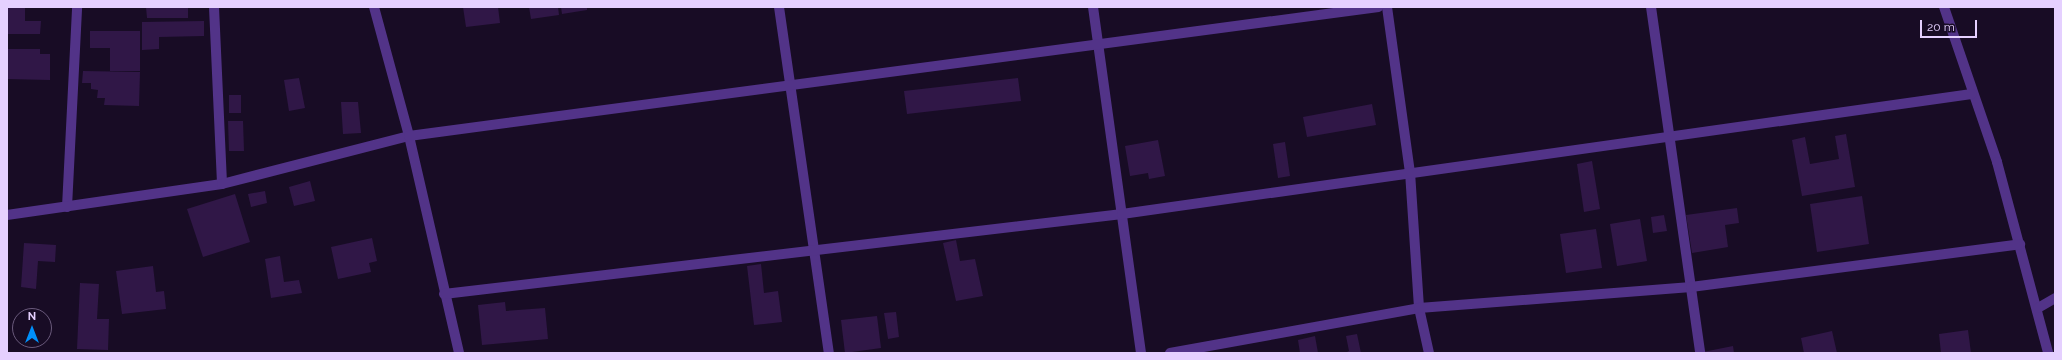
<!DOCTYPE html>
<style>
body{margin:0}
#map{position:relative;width:2062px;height:360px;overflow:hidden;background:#180c25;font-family:Raleway,sans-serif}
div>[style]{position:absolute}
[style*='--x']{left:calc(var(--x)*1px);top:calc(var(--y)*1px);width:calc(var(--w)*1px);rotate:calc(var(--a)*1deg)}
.building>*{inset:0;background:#301747}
.minor>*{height:10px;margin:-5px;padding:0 5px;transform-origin:5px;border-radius:5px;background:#523388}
span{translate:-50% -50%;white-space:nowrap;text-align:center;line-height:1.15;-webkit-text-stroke:3px #180c25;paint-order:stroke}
.frame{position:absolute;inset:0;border:8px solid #e5d0ff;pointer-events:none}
.north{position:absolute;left:12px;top:308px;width:40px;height:40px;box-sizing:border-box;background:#180c25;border:1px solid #6a5a7c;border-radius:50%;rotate:0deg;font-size:11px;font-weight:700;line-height:16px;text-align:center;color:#e5d0ff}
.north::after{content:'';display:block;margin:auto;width:14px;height:18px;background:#0090fb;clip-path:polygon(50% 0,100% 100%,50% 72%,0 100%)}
.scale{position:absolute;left:1920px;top:20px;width:57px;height:18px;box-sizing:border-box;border:2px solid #e5d0ff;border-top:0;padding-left:5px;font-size:12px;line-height:14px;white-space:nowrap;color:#e5d0ff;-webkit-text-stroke:3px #180c25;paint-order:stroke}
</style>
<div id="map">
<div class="building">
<i style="clip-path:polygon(7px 7px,25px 7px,25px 21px,41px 21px,40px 34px,7px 34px)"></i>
<i style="clip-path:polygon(146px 7px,188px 7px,188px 18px,147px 18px)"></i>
<i style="clip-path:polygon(463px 7px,498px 7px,500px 23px,466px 27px)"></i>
<i style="clip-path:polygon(529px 7px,558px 7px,559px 15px,531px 19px)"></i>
<i style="clip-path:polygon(561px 7px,587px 7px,587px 10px,562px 14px)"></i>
<i style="clip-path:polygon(204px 21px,204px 36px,159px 37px,159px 49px,142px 50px,142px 22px)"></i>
<i style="clip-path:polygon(90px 31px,140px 31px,140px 71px,110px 71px,110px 48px,90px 48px)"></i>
<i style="clip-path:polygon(7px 49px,40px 49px,40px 54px,50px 54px,50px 80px,7px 79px)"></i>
<i style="clip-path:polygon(83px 71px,140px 72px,139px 106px,104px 105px,105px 98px,97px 98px,98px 90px,91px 89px,91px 83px,82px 83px)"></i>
<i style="clip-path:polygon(299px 78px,305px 108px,289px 111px,284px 80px)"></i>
<i style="clip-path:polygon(1018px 78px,1021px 101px,907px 114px,904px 91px)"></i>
<i style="clip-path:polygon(229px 95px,241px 95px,241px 113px,229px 113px)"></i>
<i style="clip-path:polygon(341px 102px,358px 102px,361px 133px,343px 134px)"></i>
<i style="clip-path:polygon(1372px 104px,1376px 125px,1307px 137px,1303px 117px)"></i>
<i style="clip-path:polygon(228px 121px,243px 121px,244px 151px,229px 151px)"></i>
<i style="clip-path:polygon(1846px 134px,1855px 187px,1802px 196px,1792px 140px,1805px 137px,1810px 164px,1839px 159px,1835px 136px)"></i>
<i style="clip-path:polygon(1158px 140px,1165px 176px,1149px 179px,1148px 173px,1130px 176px,1125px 146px)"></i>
<i style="clip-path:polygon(1285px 142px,1290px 176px,1278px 178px,1273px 144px)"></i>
<i style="clip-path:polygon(1592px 161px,1600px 209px,1584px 212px,1577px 164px)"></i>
<i style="clip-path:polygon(310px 181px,315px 201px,294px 206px,289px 187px)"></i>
<i style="clip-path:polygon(265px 191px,267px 203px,251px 207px,248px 194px)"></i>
<i style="clip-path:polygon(235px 194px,250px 242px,203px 257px,187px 209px)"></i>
<i style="clip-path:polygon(1862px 196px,1869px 244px,1817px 252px,1810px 204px)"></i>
<i style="clip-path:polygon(1737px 208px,1739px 223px,1725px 225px,1728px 247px,1692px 253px,1686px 215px)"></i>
<i style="clip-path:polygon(1664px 215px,1667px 231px,1653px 233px,1651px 217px)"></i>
<i style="clip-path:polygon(1640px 219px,1647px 261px,1617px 266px,1610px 224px)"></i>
<i style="clip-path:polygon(1596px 229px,1602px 268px,1566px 273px,1560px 234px)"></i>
<i style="clip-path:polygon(372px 238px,377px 261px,369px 263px,371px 272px,338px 279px,331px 247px)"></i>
<i style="clip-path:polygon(956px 240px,960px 261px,975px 259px,983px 296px,956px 301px,943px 243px)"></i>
<i style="clip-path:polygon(24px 243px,56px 245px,55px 262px,38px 261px,36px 289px,21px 287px)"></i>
<i style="clip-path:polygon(280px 256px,284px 282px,299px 280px,302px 293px,271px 298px,265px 259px)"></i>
<i style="clip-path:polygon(761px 264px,764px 293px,778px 291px,782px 322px,754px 325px,747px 266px)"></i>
<i style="clip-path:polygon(153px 266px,156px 292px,164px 291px,166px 309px,122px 314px,116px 271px)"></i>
<i style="clip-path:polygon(80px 283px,99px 284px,97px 319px,109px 319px,108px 350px,77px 349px)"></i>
<i style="clip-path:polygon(505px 302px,506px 311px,545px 308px,548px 339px,482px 345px,478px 305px)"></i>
<i style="clip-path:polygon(896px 312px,899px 337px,888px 339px,884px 313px)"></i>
<i style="clip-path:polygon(877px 316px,881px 348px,845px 353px,841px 320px)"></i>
<i style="clip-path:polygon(1968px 330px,1971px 353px,1941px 353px,1939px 334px)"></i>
<i style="clip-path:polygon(1832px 331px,1837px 353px,1804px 353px,1801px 338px)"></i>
<i style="clip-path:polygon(1357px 334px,1361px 353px,1345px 353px,1349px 351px,1346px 336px)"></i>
<i style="clip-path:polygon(1315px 336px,1318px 353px,1300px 353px,1298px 340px)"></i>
<i style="clip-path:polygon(1733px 346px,1734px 353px,1703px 353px,1703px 352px)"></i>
</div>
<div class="minor">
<i style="--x:214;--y:7;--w:177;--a:87.4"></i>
<i style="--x:374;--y:7;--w:134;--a:74.8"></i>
<i style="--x:409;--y:136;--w:223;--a:77"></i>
<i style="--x:779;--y:7;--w:350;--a:81.8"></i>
<i style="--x:1093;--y:7;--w:349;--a:82.1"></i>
<i style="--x:1387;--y:7;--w:167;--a:82.1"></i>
<i style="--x:1410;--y:172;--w:136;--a:86.2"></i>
<i style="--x:1419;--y:308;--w:46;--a:77.5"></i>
<i style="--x:1651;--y:7;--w:349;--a:81.9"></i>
<i style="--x:1944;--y:7;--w:164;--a:71.1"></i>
<i style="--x:1997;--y:162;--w:198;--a:75"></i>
<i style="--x:67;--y:207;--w:200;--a:-87.1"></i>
<i style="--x:7;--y:215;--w:217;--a:-8.2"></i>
<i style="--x:222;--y:184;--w:193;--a:-14.4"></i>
<i style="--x:409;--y:136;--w:978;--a:-7.58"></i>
<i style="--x:444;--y:294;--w:683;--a:-6.73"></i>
<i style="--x:1122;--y:214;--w:858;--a:-8.04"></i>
<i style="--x:2038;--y:308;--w:20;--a:-30"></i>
<i style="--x:1170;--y:353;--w:253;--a:-10.2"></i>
<i style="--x:1419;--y:308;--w:273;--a:-4.4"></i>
<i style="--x:1691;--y:287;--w:332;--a:-7.4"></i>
</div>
<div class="frame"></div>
<div class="north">N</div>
<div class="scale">20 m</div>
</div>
